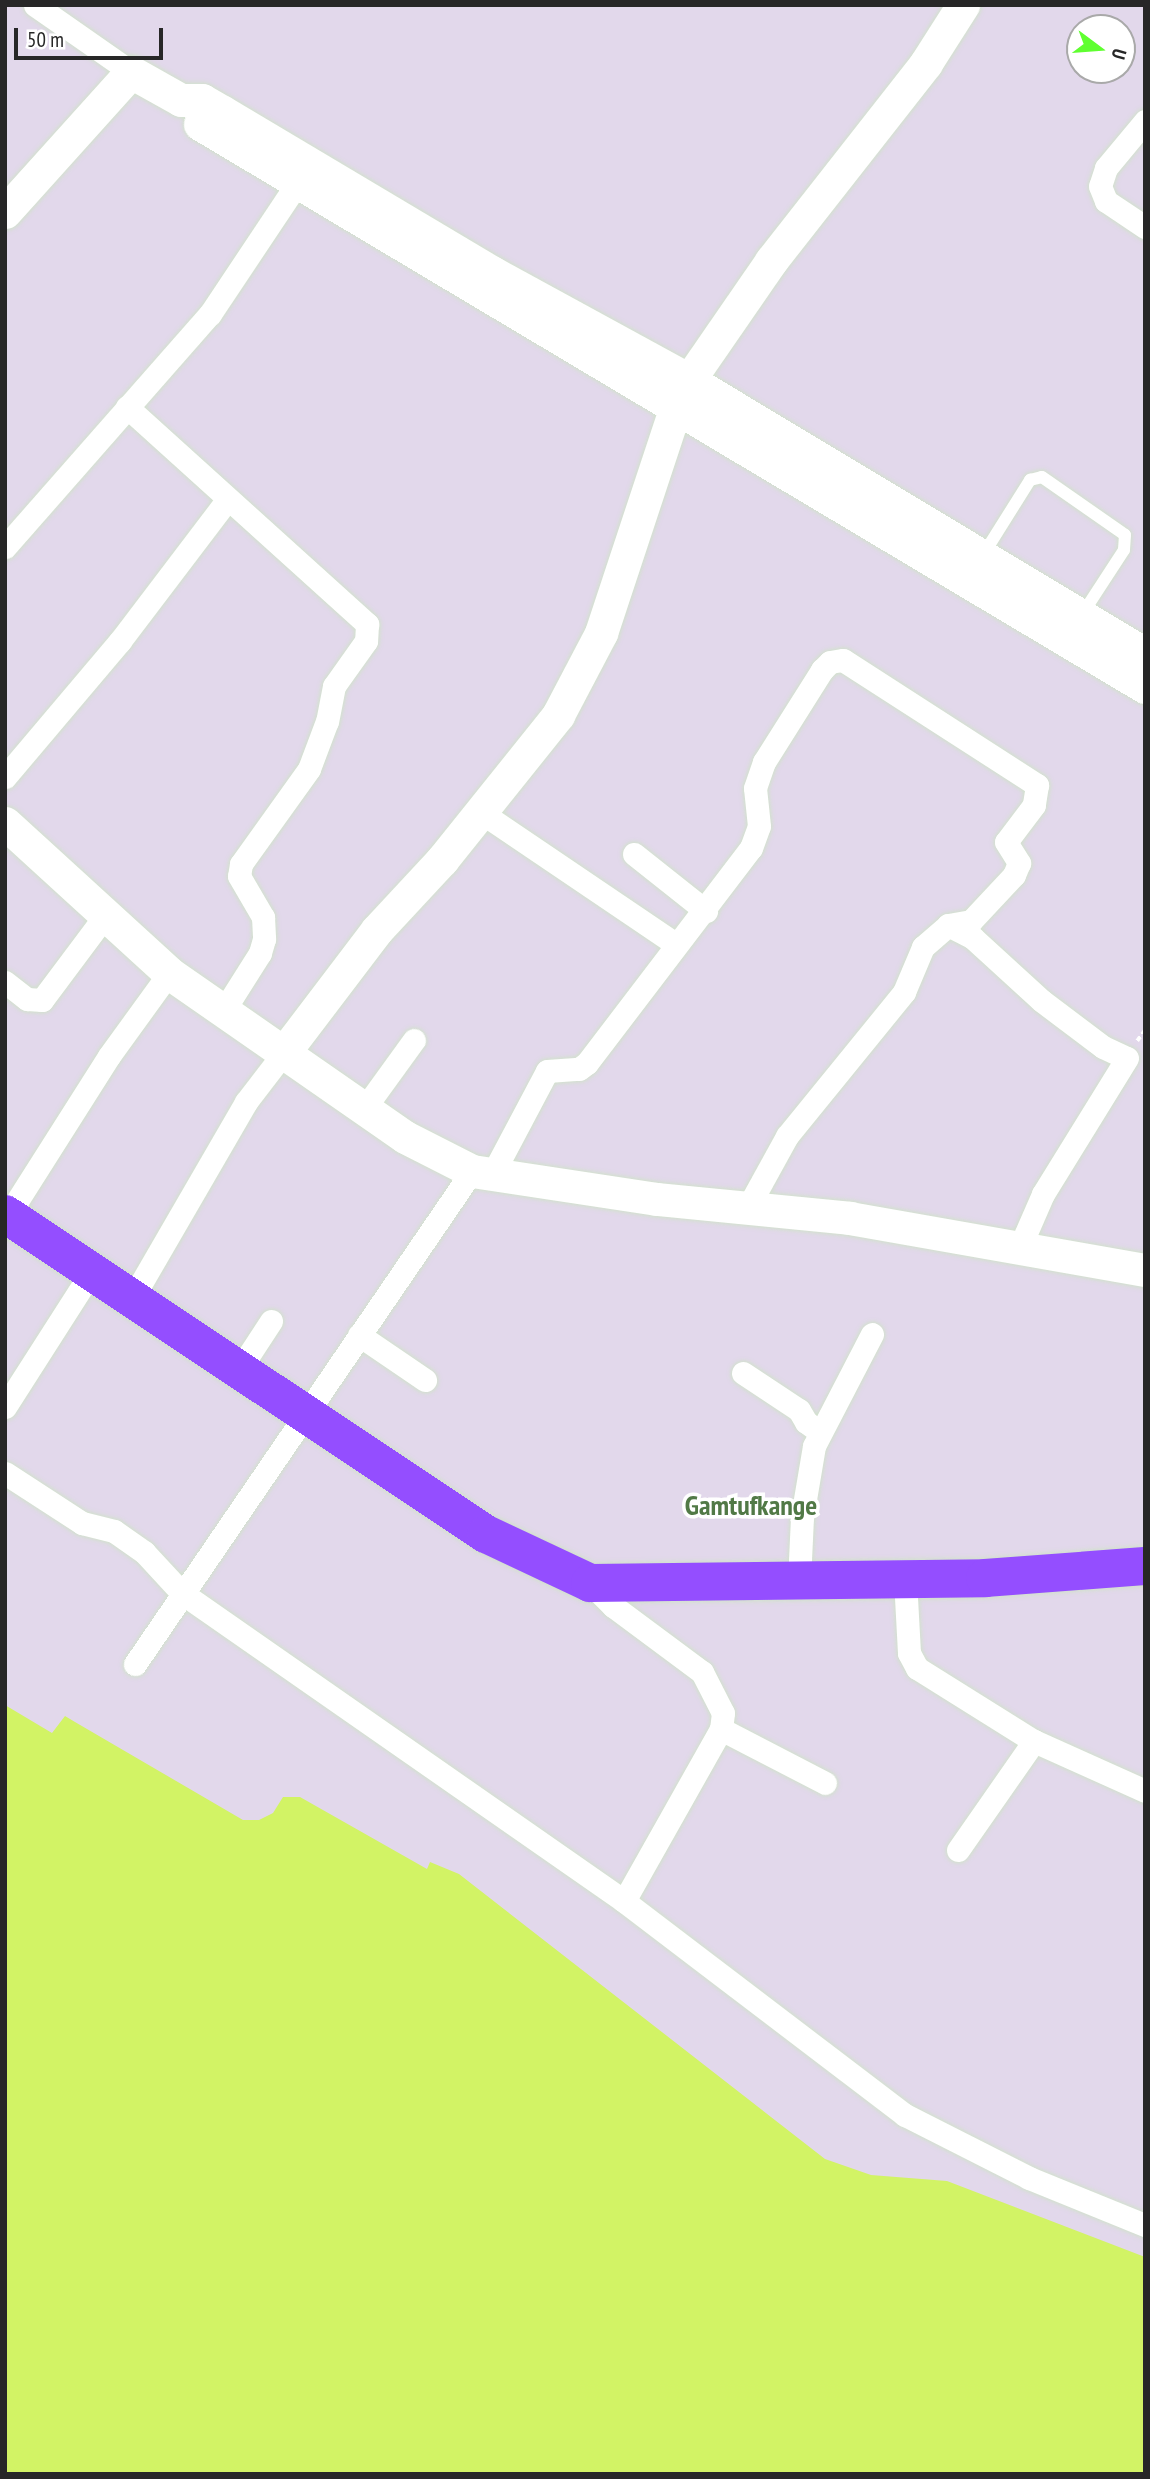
<!DOCTYPE html>
<style>
body{margin:0}
#map{position:relative;width:1150px;height:2479px;overflow:hidden;background:#e2d8eb;font-family:"PT Sans Narrow",sans-serif}
div>[style]{position:absolute}
[style*='--x']{left:calc(var(--x)*1px);top:calc(var(--y)*1px);width:calc(var(--w)*1px);rotate:calc(var(--a)*1deg)}
.water>*{inset:0;background:#d2f365}
.path>*{height:3.5px;margin-top:-1.75px;transform-origin:0;background:repeating-linear-gradient(90deg,#fff 0 5px,transparent 0 8.5px)}
.roads{filter:drop-shadow(0 0 2px #d2e1cd) drop-shadow(0 0 2px #d2e1cd)}
.lane>*{height:12px;margin:-6px;padding:0 6px;transform-origin:6px;border-radius:6px;background:#fff}
.street>*{height:23px;margin:-11.5px;padding:0 11.5px;transform-origin:11.5px;border-radius:11.5px;background:#fff}
.secondary>*{height:33px;margin:-16.5px;padding:0 16.5px;transform-origin:16.5px;border-radius:16.5px;background:#fff}
.highway>*{height:38px;margin:-19px;padding:0 19px;transform-origin:19px;border-radius:19px;background:#944eff}
span{translate:-50% -50%;white-space:nowrap;text-align:center;line-height:1.15;-webkit-text-stroke:7px #fff;paint-order:stroke}
.quarter-label{font-size:28px;color:#517946;font-weight:700}
.frame{position:absolute;inset:0;border:7px solid #272727;pointer-events:none}
.north{position:absolute;left:1066px;top:14px;width:70px;height:70px;box-sizing:border-box;background:#fff;border:2px solid #a9a9a9;border-radius:50%;rotate:106deg;font-size:19px;font-weight:700;line-height:28px;text-align:center;color:#272727}
.north::after{content:'';display:block;margin:auto;width:24px;height:32px;background:#5fff30;clip-path:polygon(50% 0,100% 100%,50% 72%,0 100%)}
.scale{position:absolute;left:14px;top:28px;width:149px;height:32px;box-sizing:border-box;border:4px solid #272727;border-top:0;padding-left:9px;font-size:21px;line-height:24px;white-space:nowrap;color:#272727;-webkit-text-stroke:5px #fff;paint-order:stroke}
</style>
<div id="map">
<div class="water">
<i style="clip-path:polygon(5px 1705px,52px 1733px,65px 1716px,75px 1722px,243px 1820px,259px 1820px,273px 1813px,283px 1797px,300px 1797px,427px 1869px,430px 1862px,459px 1874px,825px 2159px,871px 2175px,947px 2181px,1145px 2257px,1145px 2474px,5px 2474px)"></i>
</div>
<div class="path">
<i style="--x:1137;--y:1041;--w:14;--a:-54"></i>
</div>
<div class="roads">
<div class="lane">
<i style="--x:983;--y:555;--w:89;--a:-57.9"></i>
<i style="--x:1030;--y:480;--w:12;--a:-14"></i>
<i style="--x:1042;--y:477;--w:101;--a:34.9"></i>
<i style="--x:1125;--y:535;--w:15;--a:94"></i>
<i style="--x:1124;--y:550;--w:79;--a:123.1"></i>
</div>
<div class="street">
<i style="--x:35;--y:5;--w:117;--a:34.9"></i>
<i style="--x:1145;--y:121;--w:61;--a:129.7"></i>
<i style="--x:1106;--y:168;--w:19;--a:108"></i>
<i style="--x:1100;--y:186;--w:16;--a:68"></i>
<i style="--x:1106;--y:201;--w:47;--a:33.7"></i>
<i style="--x:127;--y:407;--w:324;--a:42.1"></i>
<i style="--x:367;--y:624;--w:17;--a:93"></i>
<i style="--x:366;--y:641;--w:55;--a:125.4"></i>
<i style="--x:334;--y:686;--w:36;--a:101"></i>
<i style="--x:327;--y:721;--w:51;--a:110.6"></i>
<i style="--x:309;--y:769;--w:117;--a:125.6"></i>
<i style="--x:241;--y:864;--w:12;--a:99"></i>
<i style="--x:239;--y:876;--w:48;--a:59.7"></i>
<i style="--x:263;--y:917;--w:22;--a:87"></i>
<i style="--x:264;--y:939;--w:15;--a:106"></i>
<i style="--x:260;--y:953;--w:71;--a:122.3"></i>
<i style="--x:5;--y:547;--w:310;--a:-48.7"></i>
<i style="--x:210;--y:314;--w:173;--a:-56.3"></i>
<i style="--x:5;--y:777;--w:178;--a:-49.8"></i>
<i style="--x:120;--y:641;--w:177;--a:-52.8"></i>
<i style="--x:482;--y:813;--w:232;--a:34.1"></i>
<i style="--x:634;--y:854;--w:92;--a:38.4"></i>
<i style="--x:5;--y:982;--w:28;--a:38"></i>
<i style="--x:27;--y:999;--w:15;--a:4"></i>
<i style="--x:42;--y:1000;--w:104;--a:-53.2"></i>
<i style="--x:364;--y:1109;--w:85;--a:-54.1"></i>
<i style="--x:493;--y:1173;--w:115;--a:-62.1"></i>
<i style="--x:547;--y:1071;--w:32;--a:-4"></i>
<i style="--x:579;--y:1069;--w:10;--a:-37"></i>
<i style="--x:587;--y:1063;--w:270;--a:-52.7"></i>
<i style="--x:751;--y:848;--w:23;--a:-70"></i>
<i style="--x:759;--y:826;--w:38;--a:-96"></i>
<i style="--x:755;--y:788;--w:28;--a:-71"></i>
<i style="--x:764;--y:762;--w:109;--a:-57.8"></i>
<i style="--x:822;--y:670;--w:11;--a:-45"></i>
<i style="--x:830;--y:662;--w:13;--a:-9"></i>
<i style="--x:843;--y:660;--w:231;--a:32.8"></i>
<i style="--x:1037;--y:785;--w:20;--a:99"></i>
<i style="--x:1034;--y:805;--w:46;--a:127.1"></i>
<i style="--x:1006;--y:842;--w:25;--a:58"></i>
<i style="--x:1019;--y:863;--w:13;--a:113"></i>
<i style="--x:1014;--y:875;--w:63;--a:133.1"></i>
<i style="--x:971;--y:921;--w:23;--a:170"></i>
<i style="--x:948;--y:925;--w:28;--a:27"></i>
<i style="--x:973;--y:938;--w:93;--a:42.4"></i>
<i style="--x:1042;--y:1001;--w:76;--a:37"></i>
<i style="--x:1103;--y:1047;--w:26;--a:25"></i>
<i style="--x:1127;--y:1058;--w:160;--a:121.7"></i>
<i style="--x:1043;--y:1194;--w:58;--a:113.5"></i>
<i style="--x:748;--y:1207;--w:81;--a:-61.2"></i>
<i style="--x:787;--y:1136;--w:186;--a:-50.9"></i>
<i style="--x:904;--y:992;--w:49;--a:-67.1"></i>
<i style="--x:923;--y:947;--w:33;--a:-41"></i>
<i style="--x:5;--y:1220;--w:194;--a:-57.6"></i>
<i style="--x:109;--y:1056;--w:102;--a:-54.1"></i>
<i style="--x:133;--y:1297;--w:225;--a:-59.9"></i>
<i style="--x:246;--y:1102;--w:59;--a:-52.5"></i>
<i style="--x:359;--y:1335;--w:80;--a:34.3"></i>
<i style="--x:241;--y:1367;--w:55;--a:-56.9"></i>
<i style="--x:743;--y:1373;--w:67;--a:33.5"></i>
<i style="--x:799;--y:1410;--w:14;--a:60"></i>
<i style="--x:806;--y:1422;--w:17;--a:36"></i>
<i style="--x:5;--y:1407;--w:161;--a:-57.4"></i>
<i style="--x:5;--y:1473;--w:92;--a:33"></i>
<i style="--x:82;--y:1523;--w:33;--a:14"></i>
<i style="--x:114;--y:1531;--w:37;--a:35"></i>
<i style="--x:144;--y:1552;--w:56;--a:47.2"></i>
<i style="--x:182;--y:1593;--w:539;--a:34.87"></i>
<i style="--x:624;--y:1901;--w:353;--a:37.3"></i>
<i style="--x:905;--y:2115;--w:139;--a:26.9"></i>
<i style="--x:1029;--y:2178;--w:125;--a:22.1"></i>
<i style="--x:905;--y:1579;--w:74;--a:86.9"></i>
<i style="--x:909;--y:1653;--w:17;--a:62"></i>
<i style="--x:917;--y:1668;--w:138;--a:32"></i>
<i style="--x:1034;--y:1741;--w:122;--a:24.2"></i>
<i style="--x:799;--y:1581;--w:64;--a:-87.3"></i>
<i style="--x:802;--y:1517;--w:72;--a:-80.4"></i>
<i style="--x:814;--y:1446;--w:126;--a:-62.6"></i>
<i style="--x:590;--y:1583;--w:33;--a:45"></i>
<i style="--x:613;--y:1606;--w:111;--a:36.6"></i>
<i style="--x:702;--y:1672;--w:46;--a:62.9"></i>
<i style="--x:723;--y:1713;--w:16;--a:97"></i>
<i style="--x:721;--y:1729;--w:197;--a:119.4"></i>
<i style="--x:135;--y:1664;--w:597;--a:-55.64"></i>
<i style="--x:721;--y:1729;--w:117;--a:27.4"></i>
<i style="--x:958;--y:1850;--w:133;--a:-55.1"></i>
</div>
<div class="secondary">
<i style="--x:200;--y:124;--w:1100;--a:30.79"></i>
<i style="--x:5;--y:212;--w:188;--a:-48"></i>
<i style="--x:131;--y:72;--w:57;--a:29.2"></i>
<i style="--x:181;--y:100;--w:21;--a:0"></i>
<i style="--x:202;--y:100;--w:24;--a:30"></i>
<i style="--x:223;--y:112;--w:314;--a:30.8"></i>
<i style="--x:493;--y:273;--w:223;--a:28.6"></i>
<i style="--x:689;--y:380;--w:532;--a:31"></i>
<i style="--x:5;--y:823;--w:222;--a:42.4"></i>
<i style="--x:169;--y:973;--w:287;--a:34.8"></i>
<i style="--x:405;--y:1137;--w:75;--a:26.9"></i>
<i style="--x:472;--y:1171;--w:187;--a:8.6"></i>
<i style="--x:657;--y:1199;--w:194;--a:5.6"></i>
<i style="--x:850;--y:1218;--w:300;--a:10"></i>
<i style="--x:282;--y:1055;--w:157;--a:-52.8"></i>
<i style="--x:377;--y:930;--w:96;--a:-47.1"></i>
<i style="--x:442;--y:860;--w:186;--a:-51.3"></i>
<i style="--x:558;--y:715;--w:93;--a:-62.3"></i>
<i style="--x:601;--y:633;--w:239;--a:-71.7"></i>
<i style="--x:676;--y:406;--w:29;--a:-63"></i>
<i style="--x:689;--y:380;--w:145;--a:-55.4"></i>
<i style="--x:771;--y:261;--w:251;--a:-51.9"></i>
<i style="--x:926;--y:63;--w:69;--a:-57.5"></i>
</div>
<div class="highway">
<i style="--x:5;--y:1214;--w:578;--a:33.64"></i>
<i style="--x:486;--y:1534;--w:115;--a:25.2"></i>
<i style="--x:590;--y:1583;--w:395;--a:-0.7"></i>
<i style="--x:985;--y:1578;--w:160;--a:-4.3"></i>
</div>
</div>
<div class="quarter-label">
<span style="left:751px;top:1505px">Gamtufkange</span>
</div>
<div class="frame"></div>
<div class="north">U</div>
<div class="scale">50 m</div>
</div>
